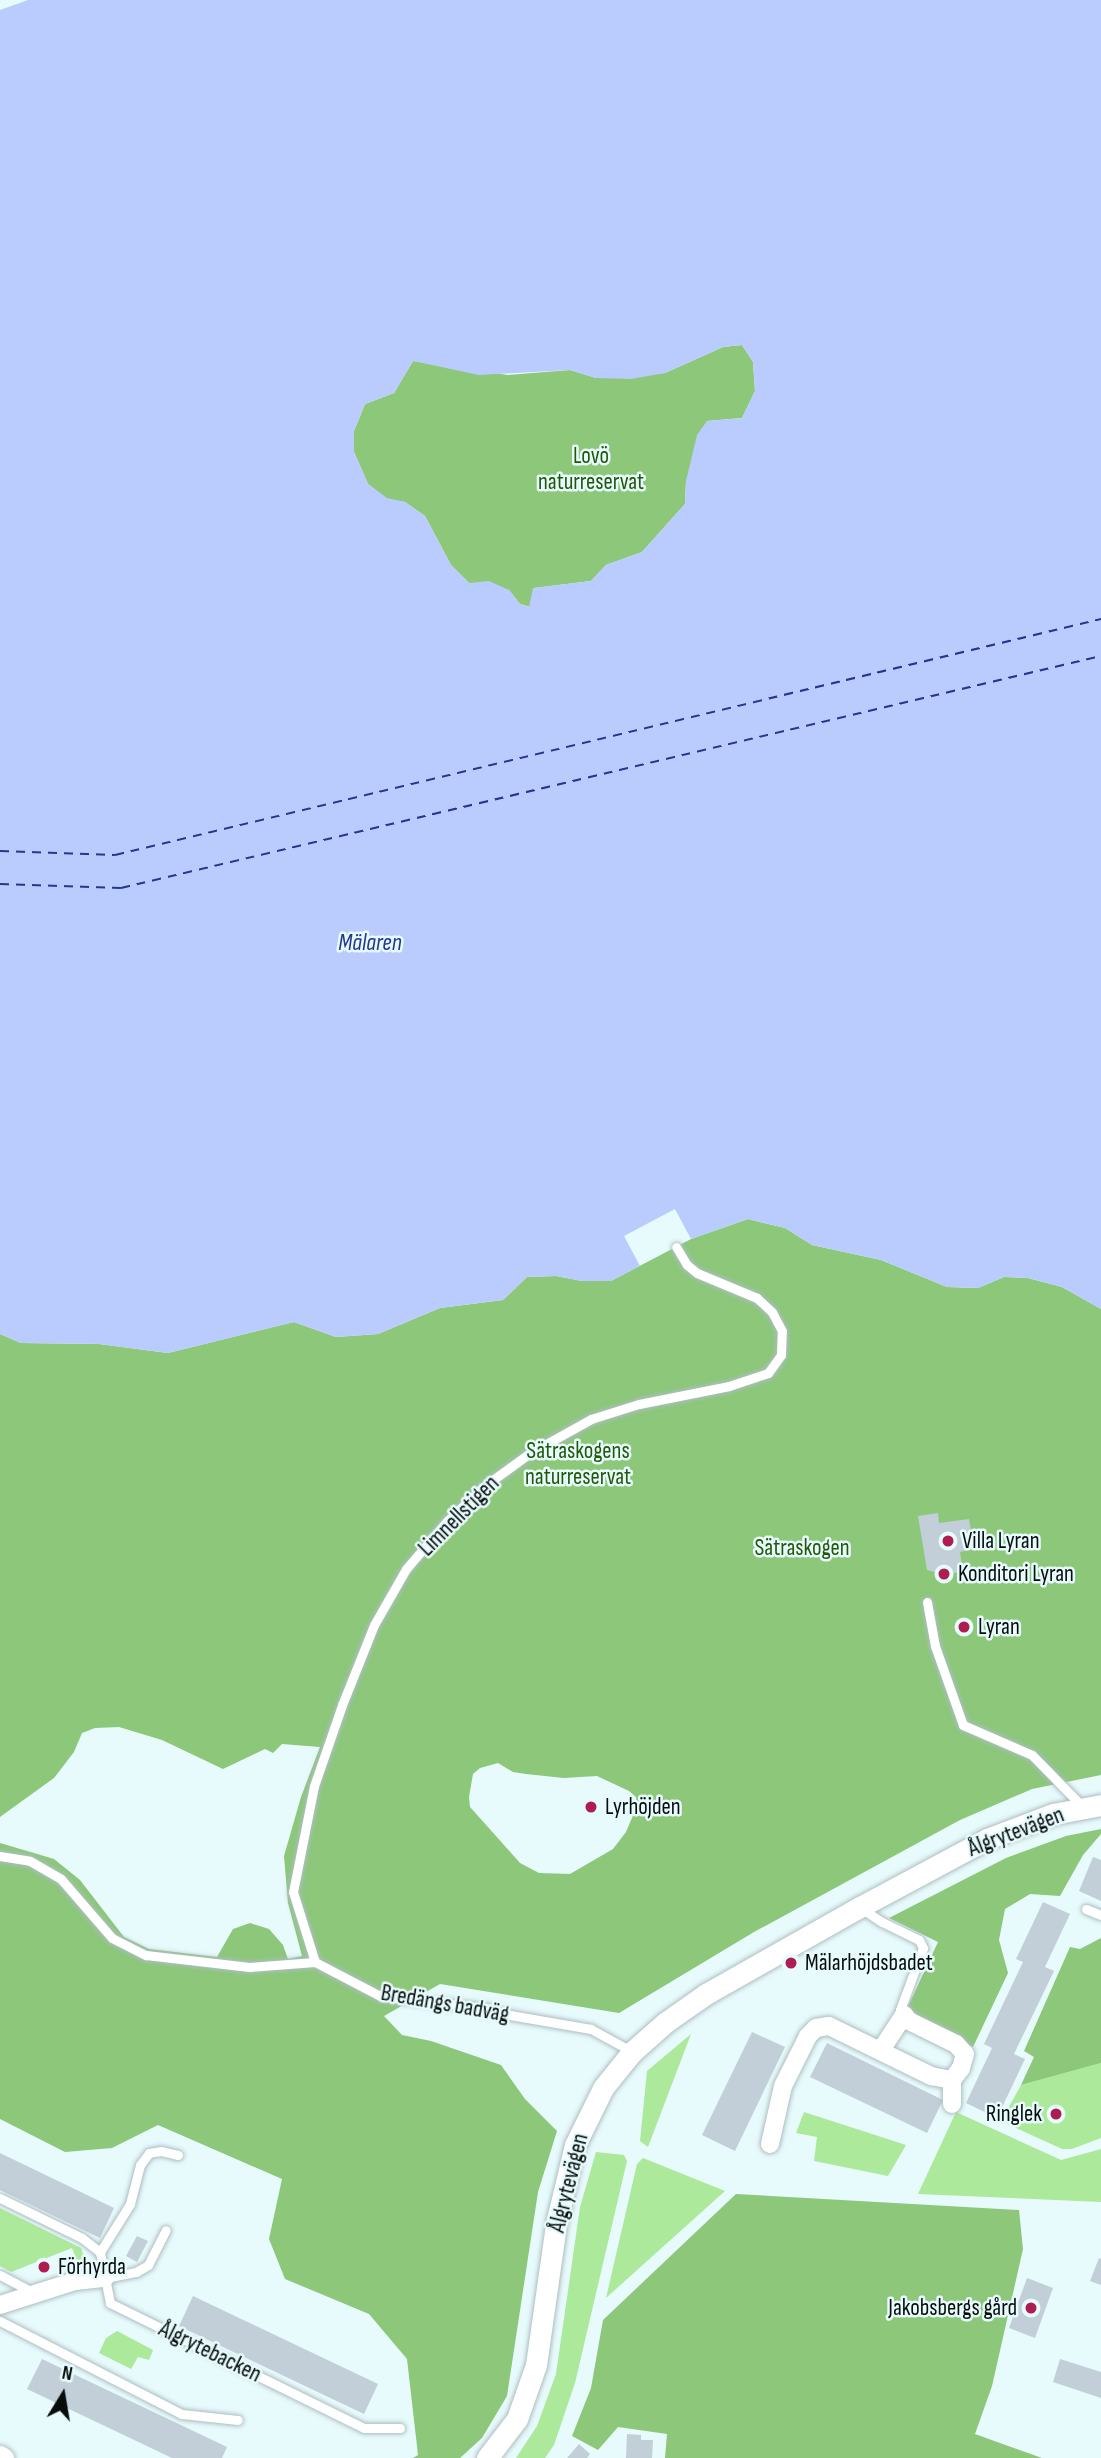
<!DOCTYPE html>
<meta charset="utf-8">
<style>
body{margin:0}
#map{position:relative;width:1101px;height:2458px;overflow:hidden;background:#e7fafc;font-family:"Sofia Sans Condensed",sans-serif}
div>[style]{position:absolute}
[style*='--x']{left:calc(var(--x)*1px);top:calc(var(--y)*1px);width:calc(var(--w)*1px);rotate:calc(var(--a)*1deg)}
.green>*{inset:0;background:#ace99a}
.forest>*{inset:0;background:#8cc77a}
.water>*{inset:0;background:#baccfe}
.ferry>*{height:2px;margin-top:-1px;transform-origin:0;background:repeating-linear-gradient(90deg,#233691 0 9px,transparent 0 16px)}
.building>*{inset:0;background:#c2cfd8}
.roads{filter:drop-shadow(0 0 2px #adbec0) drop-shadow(0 0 2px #adbec0)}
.service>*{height:9px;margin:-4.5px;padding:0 4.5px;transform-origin:4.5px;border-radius:4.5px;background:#fff}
.minor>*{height:18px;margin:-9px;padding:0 9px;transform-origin:9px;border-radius:9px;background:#fff}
.tertiary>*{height:21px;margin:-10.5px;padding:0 10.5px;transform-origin:10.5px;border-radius:10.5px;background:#fff}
.dots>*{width:19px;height:19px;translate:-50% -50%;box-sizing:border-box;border:4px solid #e7fafc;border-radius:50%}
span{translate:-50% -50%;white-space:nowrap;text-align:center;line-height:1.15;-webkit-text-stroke:5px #e7fafc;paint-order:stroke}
.park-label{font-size:23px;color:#205807}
.street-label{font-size:23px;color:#070d0d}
.poi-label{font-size:23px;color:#070d0d}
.left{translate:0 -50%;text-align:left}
.right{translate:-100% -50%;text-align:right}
.water-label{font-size:24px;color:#233691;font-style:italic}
.north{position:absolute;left:28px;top:2360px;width:70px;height:70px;-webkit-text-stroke:5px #e7fafc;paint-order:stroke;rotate:11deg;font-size:19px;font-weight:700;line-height:28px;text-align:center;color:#070d0d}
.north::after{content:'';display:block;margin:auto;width:24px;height:32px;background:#070d0d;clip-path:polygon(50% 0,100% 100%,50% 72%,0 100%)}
</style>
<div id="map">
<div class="green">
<i style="clip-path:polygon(691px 2034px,648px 2147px,640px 2141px,647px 2071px)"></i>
<i style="clip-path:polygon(1101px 2063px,1101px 2138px,1072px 2149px,1062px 2149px,1001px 2121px,1021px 2085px)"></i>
<i style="clip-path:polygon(804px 2112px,906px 2145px,888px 2176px,814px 2161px,817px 2137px,796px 2133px)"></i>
<i style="clip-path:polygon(956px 2112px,1061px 2160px,1101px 2149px,1101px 2202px,918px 2194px)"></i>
<i style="clip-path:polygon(596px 2152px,624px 2155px,627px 2161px,575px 2383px,554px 2445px,545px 2458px,516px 2458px,537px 2426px,556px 2374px,580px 2207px)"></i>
<i style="clip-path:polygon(643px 2158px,725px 2191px,606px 2298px,637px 2164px)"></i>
<i style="clip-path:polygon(0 2208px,81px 2248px,85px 2260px,78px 2263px,72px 2248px,11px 2272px,0 2266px)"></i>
<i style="clip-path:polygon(117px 2331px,153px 2350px,149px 2360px,138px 2357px,131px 2369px,99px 2353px,106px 2338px)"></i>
</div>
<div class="forest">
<i style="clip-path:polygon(742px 345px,753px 362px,755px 391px,742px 418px,707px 421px,686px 481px,685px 504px,642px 552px,606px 565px,591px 581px,534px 588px,530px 607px,520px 604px,509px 590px,469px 583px,451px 565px,425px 516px,405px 502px,387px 499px,368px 484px,354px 452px,354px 431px,365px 404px,394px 393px,413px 361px,508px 375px,570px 370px,596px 378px,665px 373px,723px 347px)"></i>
<i style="clip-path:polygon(evenodd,748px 1219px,785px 1228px,812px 1245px,881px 1260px,947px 1287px,978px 1288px,1004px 1277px,1028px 1278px,1062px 1287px,1101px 1309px,1101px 1775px,1032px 1789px,960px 1820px,754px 1932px,619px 2013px,440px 1984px,384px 2016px,402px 2035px,431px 2041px,501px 2065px,525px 2099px,557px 2131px,538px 2192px,507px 2396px,482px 2438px,460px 2458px,413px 2458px,418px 2455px,407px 2359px,369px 2314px,285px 2279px,269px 2239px,282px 2179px,158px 2125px,112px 2148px,65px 2152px,0 2119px,0 1843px,54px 1859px,80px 1880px,124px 1937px,149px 1949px,217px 1957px,233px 1929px,250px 1923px,269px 1929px,283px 1945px,288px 1959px,302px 1956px,288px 1903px,284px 1856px,301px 1797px,320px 1747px,282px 1744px,273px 1753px,265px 1749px,223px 1769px,162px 1740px,119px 1727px,95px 1728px,82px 1733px,74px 1752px,54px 1778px,0 1817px,0 1334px,21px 1343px,99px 1344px,168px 1353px,294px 1322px,336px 1337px,378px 1334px,440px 1308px,503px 1300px,527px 1277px,556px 1276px,582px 1281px,611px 1281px,691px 1239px,748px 1219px,498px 1763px,513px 1772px,526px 1774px,564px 1778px,597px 1776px,629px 1791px,636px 1797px,637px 1806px,626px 1832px,613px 1849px,570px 1874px,539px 1873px,520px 1863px,470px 1807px,469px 1797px,473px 1774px,480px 1768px,498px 1763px)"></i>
<i style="clip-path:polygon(1101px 1829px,1101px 1834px,1083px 1855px,1060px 1896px,1030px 1894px,1005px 1909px,999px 1940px,1008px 1973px,973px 2047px,904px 2015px,938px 1942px,889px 1918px,1006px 1858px,1066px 1836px)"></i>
<i style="clip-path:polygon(1101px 1938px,1101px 2063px,1021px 2085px,1034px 2057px,1024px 2051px,1070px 1947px,1080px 1949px)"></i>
<i style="clip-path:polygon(736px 2194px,1019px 2210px,1023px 2249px,992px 2386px,975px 2434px,1042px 2458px,665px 2458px,667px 2434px,618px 2427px,598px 2450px,572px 2436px,591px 2388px,603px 2320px)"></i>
</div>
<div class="water">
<i style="clip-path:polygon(evenodd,28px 0,1101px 0,1101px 1309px,1062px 1287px,1028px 1278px,1004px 1277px,978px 1288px,947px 1287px,881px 1260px,812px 1245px,785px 1228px,748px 1219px,691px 1239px,675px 1209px,624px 1236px,640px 1266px,611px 1281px,582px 1281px,556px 1276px,527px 1277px,503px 1300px,440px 1308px,378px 1334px,336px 1337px,294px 1322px,168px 1353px,99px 1344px,21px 1343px,0 1334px,0 10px,28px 0,742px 345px,753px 362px,755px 391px,742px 418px,707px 421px,697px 435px,686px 481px,685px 504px,642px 552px,606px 565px,591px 581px,533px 588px,529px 607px,520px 604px,509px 590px,489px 581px,469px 583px,451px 565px,425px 516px,405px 502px,387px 498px,368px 484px,354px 452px,354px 431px,365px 404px,394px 393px,413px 361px,479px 375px,570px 370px,596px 378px,631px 379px,665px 373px,723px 347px,742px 345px)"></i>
</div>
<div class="ferry">
<i style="--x:0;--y:851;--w:115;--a:2"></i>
<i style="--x:115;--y:855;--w:1014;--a:-13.46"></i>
<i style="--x:0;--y:884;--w:121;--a:1.9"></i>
<i style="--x:121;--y:888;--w:1007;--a:-13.32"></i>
</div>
<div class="building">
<i style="clip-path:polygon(938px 1513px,939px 1523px,969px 1519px,974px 1549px,960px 1552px,963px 1572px,944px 1574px,942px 1570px,938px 1573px,927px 1570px,918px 1516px)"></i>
<i style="clip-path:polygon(1093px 1857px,1101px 1860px,1101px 1901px,1079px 1891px)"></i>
<i style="clip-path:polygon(1043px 1902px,1070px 1914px,1045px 1967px,1054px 1971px,1014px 2054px,1025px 2059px,997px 2118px,966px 2103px,992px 2048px,984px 2044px,1023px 1962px,1016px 1959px)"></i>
<i style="clip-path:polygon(752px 2032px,785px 2047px,735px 2151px,702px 2135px)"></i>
<i style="clip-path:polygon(827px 2043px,943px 2100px,927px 2133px,810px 2077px)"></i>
<i style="clip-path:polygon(0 2153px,114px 2208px,100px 2238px,0 2190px)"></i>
<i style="clip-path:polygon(137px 2236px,148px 2241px,137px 2262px,126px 2256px)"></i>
<i style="clip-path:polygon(1099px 2258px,1101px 2259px,1101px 2285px,1090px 2281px)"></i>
<i style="clip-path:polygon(1027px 2278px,1053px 2288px,1035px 2338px,1009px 2328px)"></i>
<i style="clip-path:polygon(193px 2296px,378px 2384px,364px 2414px,179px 2326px)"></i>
<i style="clip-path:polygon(42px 2359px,227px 2447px,222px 2458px,172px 2458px,27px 2389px)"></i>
<i style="clip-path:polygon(1060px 2359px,1101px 2372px,1101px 2398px,1053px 2382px)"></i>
<i style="clip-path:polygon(627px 2434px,641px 2435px,641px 2440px,653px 2440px,652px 2458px,626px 2458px)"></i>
<i style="clip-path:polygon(579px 2444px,590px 2454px,587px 2458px,567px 2458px)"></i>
</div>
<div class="roads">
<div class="service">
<i style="--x:927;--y:1602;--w:45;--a:79.7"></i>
<i style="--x:935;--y:1646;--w:84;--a:70.5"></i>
<i style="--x:963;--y:1725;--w:75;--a:23.5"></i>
<i style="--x:1032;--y:1755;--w:71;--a:45.6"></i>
<i style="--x:0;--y:1856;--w:30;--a:9"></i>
<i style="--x:30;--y:1861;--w:36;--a:30"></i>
<i style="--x:61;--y:1879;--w:78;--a:49.2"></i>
<i style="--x:112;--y:1938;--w:38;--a:27"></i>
<i style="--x:146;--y:1955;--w:104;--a:6.6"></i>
<i style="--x:249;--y:1967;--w:66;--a:-4.3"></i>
<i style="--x:315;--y:1962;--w:73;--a:27.6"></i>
<i style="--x:380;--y:1996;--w:107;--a:6.5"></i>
<i style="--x:486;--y:2008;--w:25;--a:16"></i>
<i style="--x:510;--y:2015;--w:82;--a:9.8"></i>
<i style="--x:591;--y:2029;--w:46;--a:28.8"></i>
<i style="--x:861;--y:1908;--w:25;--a:34"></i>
<i style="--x:882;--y:1922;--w:41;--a:25.9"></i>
<i style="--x:919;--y:1940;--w:9;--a:63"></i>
<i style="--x:923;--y:1948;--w:66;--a:110.4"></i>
<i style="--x:900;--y:2010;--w:6;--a:51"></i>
<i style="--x:1086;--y:1909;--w:16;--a:22"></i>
<i style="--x:315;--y:1962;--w:73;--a:-107.4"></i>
<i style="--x:293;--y:1892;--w:108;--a:-78.8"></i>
<i style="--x:314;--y:1786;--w:86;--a:-70.9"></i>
<i style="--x:342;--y:1705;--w:86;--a:-68.2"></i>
<i style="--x:374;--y:1625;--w:64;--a:-60.3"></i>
<i style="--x:406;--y:1569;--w:63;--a:-49.5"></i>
<i style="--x:447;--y:1521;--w:50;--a:-43.4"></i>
<i style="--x:483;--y:1487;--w:58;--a:-35.9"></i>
<i style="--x:530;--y:1453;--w:70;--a:-29.1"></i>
<i style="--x:591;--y:1419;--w:50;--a:-17.4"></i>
<i style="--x:639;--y:1404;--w:92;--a:-11.3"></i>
<i style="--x:729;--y:1386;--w:41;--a:-18.4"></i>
<i style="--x:768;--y:1373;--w:22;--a:-54"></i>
<i style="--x:781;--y:1355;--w:24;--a:-88"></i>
<i style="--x:782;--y:1331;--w:21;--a:-118"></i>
<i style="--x:772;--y:1312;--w:21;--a:-137"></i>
<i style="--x:757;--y:1298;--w:65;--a:-157.4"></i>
<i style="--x:697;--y:1273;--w:13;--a:-141"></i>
<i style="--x:687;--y:1265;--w:21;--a:-121"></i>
<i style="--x:178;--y:2155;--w:17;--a:-167"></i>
<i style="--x:161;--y:2151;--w:12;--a:171"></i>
<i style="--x:149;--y:2153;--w:15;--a:127"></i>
<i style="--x:140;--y:2165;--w:40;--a:104.4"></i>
<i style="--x:130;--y:2204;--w:57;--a:122"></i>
<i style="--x:100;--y:2252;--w:52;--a:78.9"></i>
<i style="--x:110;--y:2303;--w:283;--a:26.2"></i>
<i style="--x:364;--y:2428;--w:36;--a:0"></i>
<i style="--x:0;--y:2198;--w:91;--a:26"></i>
<i style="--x:82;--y:2238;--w:23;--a:38"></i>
<i style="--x:0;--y:2275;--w:38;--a:28"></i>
<i style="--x:105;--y:2278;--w:32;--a:-11"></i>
<i style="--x:136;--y:2272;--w:14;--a:-30"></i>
<i style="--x:148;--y:2265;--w:39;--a:-63"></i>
<i style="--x:0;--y:2321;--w:204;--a:27.1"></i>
<i style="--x:182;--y:2414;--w:56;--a:6.1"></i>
</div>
<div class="minor">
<i style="--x:881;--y:2050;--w:42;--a:-56.7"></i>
<i style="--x:904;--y:2015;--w:8;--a:50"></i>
<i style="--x:909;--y:2021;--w:52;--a:26.1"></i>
<i style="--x:956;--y:2044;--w:13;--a:48"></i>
<i style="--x:965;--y:2054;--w:15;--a:106"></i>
<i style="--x:961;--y:2068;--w:15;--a:127"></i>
<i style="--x:952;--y:2080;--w:24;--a:90"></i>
<i style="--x:770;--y:2144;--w:59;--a:-77.4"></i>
<i style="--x:783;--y:2086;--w:56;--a:-63.4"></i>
<i style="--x:808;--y:2036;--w:11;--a:-45"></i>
<i style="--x:816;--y:2028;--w:13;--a:-9"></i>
<i style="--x:829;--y:2026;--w:114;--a:26.1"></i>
<i style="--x:931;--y:2076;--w:21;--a:11"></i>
<i style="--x:0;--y:2305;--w:79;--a:-17.7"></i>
<i style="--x:75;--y:2281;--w:30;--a:-6"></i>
</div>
<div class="tertiary">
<i style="--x:0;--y:2456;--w:4;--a:34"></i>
<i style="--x:487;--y:2458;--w:49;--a:-52.4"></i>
<i style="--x:517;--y:2419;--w:57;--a:-70.6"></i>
<i style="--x:536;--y:2365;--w:142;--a:-81.9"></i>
<i style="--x:556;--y:2224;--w:81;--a:-76.5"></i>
<i style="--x:575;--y:2145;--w:64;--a:-63.8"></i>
<i style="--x:603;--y:2088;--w:46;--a:-51.1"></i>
<i style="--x:632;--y:2052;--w:45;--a:-41.4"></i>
<i style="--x:666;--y:2022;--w:49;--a:-35"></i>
<i style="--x:706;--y:1994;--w:177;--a:-29.5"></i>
<i style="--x:860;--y:1907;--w:144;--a:-28.2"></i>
<i style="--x:987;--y:1839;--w:71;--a:-20.7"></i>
<i style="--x:1053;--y:1814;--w:49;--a:-10.6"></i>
</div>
</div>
<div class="dots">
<i style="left:948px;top:1541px;background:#ae1d51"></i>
<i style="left:944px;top:1574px;background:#ae1d51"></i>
<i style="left:964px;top:1627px;background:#ae1d51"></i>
<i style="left:591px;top:1807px;background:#ae1d51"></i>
<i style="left:791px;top:1963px;background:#ae1d51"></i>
<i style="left:1056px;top:2114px;background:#ae1d51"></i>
<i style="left:44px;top:2267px;background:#ae1d51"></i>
<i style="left:1031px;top:2308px;background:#ae1d51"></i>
</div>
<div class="park-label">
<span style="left:591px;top:469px">Lovö<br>naturreservat</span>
<span style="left:578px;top:1464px">Sätraskogens<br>naturreservat</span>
<span style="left:802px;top:1548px">Sätraskogen</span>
</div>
<div class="street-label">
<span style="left:459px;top:1516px;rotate:-45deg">Limnellstigen</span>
<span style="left:1016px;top:1832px;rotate:-21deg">Ålgrytevägen</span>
<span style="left:445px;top:2004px;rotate:10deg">Bredängs badväg</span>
<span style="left:569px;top:2183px;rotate:-76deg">Ålgrytevägen</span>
<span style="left:210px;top:2352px;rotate:26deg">Ålgrytebacken</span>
</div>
<div class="poi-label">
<span class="left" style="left:962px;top:1541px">Villa Lyran</span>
<span class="left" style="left:958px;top:1574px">Konditori Lyran</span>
<span class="left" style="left:978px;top:1627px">Lyran</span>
<span class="left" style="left:605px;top:1807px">Lyrhöjden</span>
<span class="left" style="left:805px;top:1963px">Mälarhöjdsbadet</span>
<span class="right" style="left:1042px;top:2114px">Ringlek</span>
<span class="left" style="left:58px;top:2267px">Förhyrda</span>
<span class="right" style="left:1017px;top:2308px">Jakobsbergs gård</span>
</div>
<div class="water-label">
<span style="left:370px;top:943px">Mälaren</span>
</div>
<div class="north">N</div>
</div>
